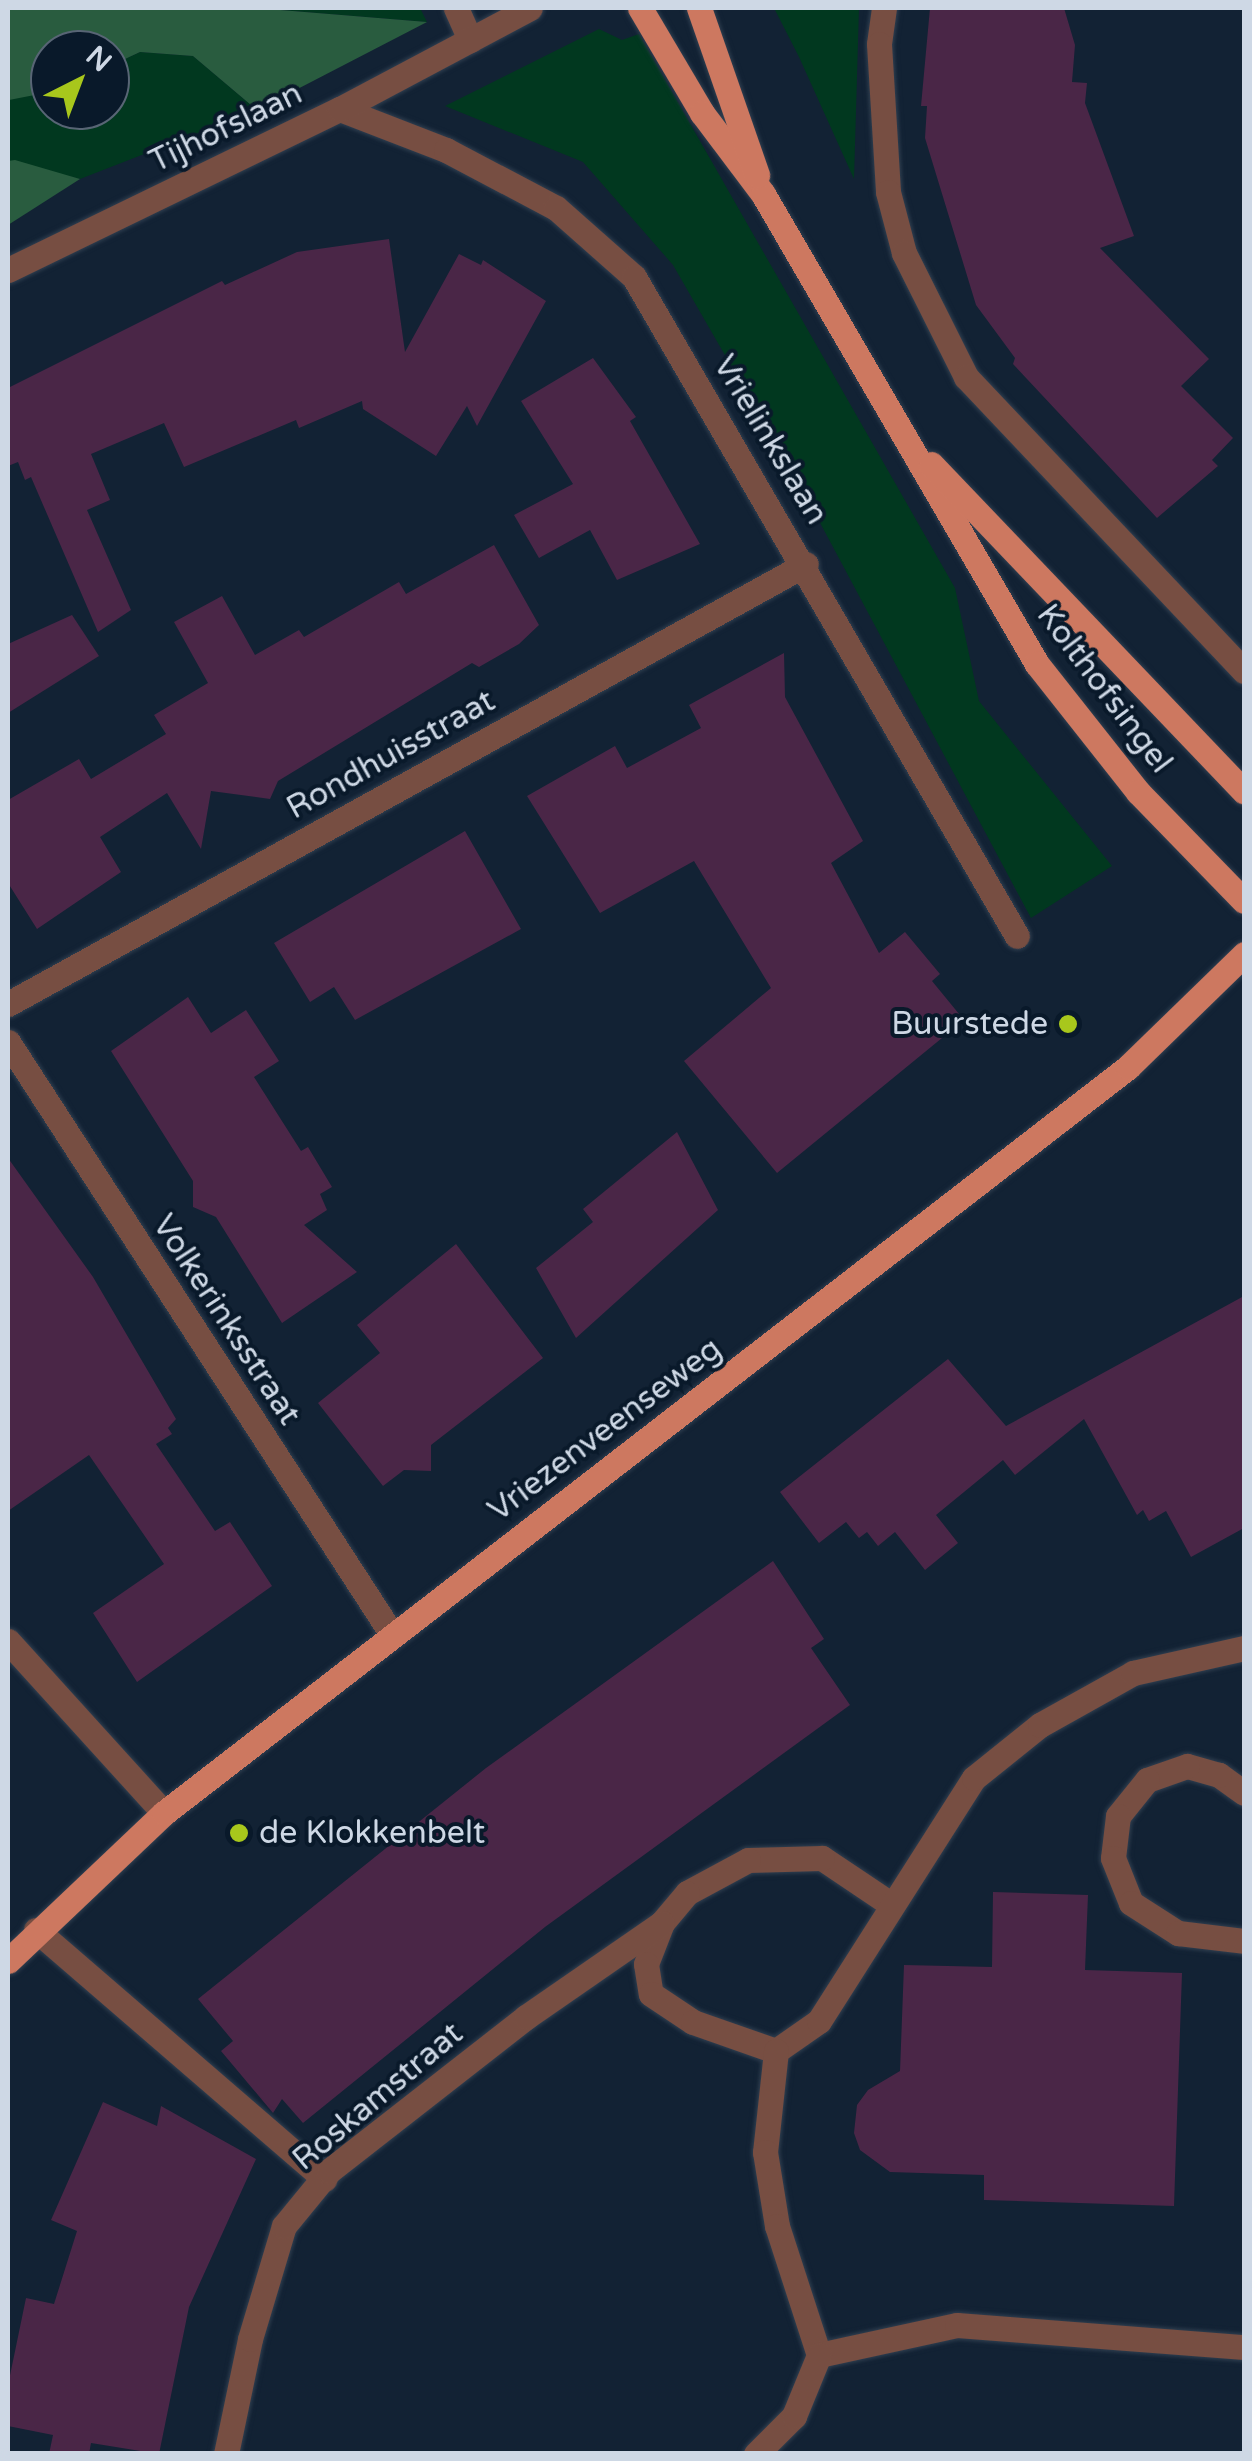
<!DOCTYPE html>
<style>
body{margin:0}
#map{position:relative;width:1252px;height:2461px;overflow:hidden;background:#122234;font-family:"Varela Round",sans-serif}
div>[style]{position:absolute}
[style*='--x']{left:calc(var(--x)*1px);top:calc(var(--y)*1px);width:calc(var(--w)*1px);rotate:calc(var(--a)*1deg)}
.green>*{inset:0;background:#01381f}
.forest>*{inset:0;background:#295c3f}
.building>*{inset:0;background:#4a2647}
.roads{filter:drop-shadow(0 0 2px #303f50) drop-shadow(0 0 2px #303f50)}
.minor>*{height:25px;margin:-12.5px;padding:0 12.5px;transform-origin:12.5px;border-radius:12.5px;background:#774e42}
.major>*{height:25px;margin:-12.5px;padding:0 12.5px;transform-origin:12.5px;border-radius:12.5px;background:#cd7860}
.dots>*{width:28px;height:28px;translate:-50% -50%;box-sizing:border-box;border:5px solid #09192a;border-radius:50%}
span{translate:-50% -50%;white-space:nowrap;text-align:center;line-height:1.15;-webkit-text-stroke:8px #09192a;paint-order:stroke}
.street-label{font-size:32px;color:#ced8e5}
.poi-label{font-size:32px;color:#ced8e5}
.right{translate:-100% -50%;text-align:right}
.left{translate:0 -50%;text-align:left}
.frame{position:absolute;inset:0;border:10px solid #ced8e5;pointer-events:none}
.north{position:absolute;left:30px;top:30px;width:100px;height:100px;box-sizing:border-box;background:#09192a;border:2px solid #586575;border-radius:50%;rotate:42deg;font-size:28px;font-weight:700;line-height:40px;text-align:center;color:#ced8e5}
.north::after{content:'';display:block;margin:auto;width:35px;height:45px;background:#a8c71c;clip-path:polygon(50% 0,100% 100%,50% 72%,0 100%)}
</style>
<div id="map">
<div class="green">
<i style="clip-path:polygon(256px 8px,420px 8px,427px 22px)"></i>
<i style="clip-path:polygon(774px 8px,859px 8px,854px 179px,799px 57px)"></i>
<i style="clip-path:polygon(599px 29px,622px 40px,639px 34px,955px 588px,979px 701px,1112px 866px,1031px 918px,802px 489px,673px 265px,583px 162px,445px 106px)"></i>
<i style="clip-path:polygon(140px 52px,193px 56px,257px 110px,80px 179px,8px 161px,8px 98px,50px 92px,50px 110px,110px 110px,110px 66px)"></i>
</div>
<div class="forest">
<i style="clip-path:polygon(8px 8px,256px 8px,427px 22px,257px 110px,193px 56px,140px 52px,110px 66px,110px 50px,50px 50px,50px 92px,9px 100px)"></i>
<i style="clip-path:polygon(15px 160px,80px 179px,8px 225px,8px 161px)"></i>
</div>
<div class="building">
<i style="clip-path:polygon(930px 8px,1064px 8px,1075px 45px,1072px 82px,1087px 83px,1085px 103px,1134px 236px,1100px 248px,1209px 359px,1181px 386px,1233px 438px,1212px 460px,1218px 466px,1157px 518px,1013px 364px,1015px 358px,976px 305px,925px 138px,927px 106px,921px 106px)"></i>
<i style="clip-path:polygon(389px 239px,405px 352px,459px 254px,481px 265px,483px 260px,546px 301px,477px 426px,467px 406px,436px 456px,363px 409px,362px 401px,299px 428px,296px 420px,184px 467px,164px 423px,91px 454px,110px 500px,87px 510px,131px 610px,98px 632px,31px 477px,25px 480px,18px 462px,8px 466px,8px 388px,222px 281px,225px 285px,297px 252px)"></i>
<i style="clip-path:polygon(593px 358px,636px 417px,630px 421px,700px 544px,617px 580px,590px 530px,539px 558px,514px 515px,573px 484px,521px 401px)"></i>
<i style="clip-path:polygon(494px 545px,539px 625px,519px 644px,479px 667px,472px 663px,278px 781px,270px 799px,211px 791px,201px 849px,167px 793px,100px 837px,121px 872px,37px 929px,8px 883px,8px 800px,79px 759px,91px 779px,166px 734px,154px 715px,208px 683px,174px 622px,222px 596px,255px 655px,299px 630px,304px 637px,399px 582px,406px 594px)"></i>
<i style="clip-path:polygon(72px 615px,99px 656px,8px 713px,8px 644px)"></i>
<i style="clip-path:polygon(784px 653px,785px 697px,863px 841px,831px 863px,879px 953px,905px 932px,940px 974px,932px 981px,964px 1020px,777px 1173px,684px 1061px,771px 988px,694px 861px,600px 913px,527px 796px,615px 746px,627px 768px,701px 728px,689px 705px)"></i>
<i style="clip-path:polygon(465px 831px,521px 929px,355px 1020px,334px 987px,310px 1002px,274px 943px)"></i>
<i style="clip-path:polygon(188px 997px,211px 1033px,246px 1010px,279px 1061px,254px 1077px,301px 1151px,308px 1147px,332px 1187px,320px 1194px,327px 1210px,304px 1225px,357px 1272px,282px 1323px,216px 1217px,193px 1207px,193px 1181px,111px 1051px)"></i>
<i style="clip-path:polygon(677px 1132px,718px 1210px,576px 1338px,536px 1268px,593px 1222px,583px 1209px)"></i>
<i style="clip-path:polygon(8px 1158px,93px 1277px,176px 1419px,168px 1428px,172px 1434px,156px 1444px,215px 1531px,230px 1522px,272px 1586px,137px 1682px,93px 1613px,164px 1564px,89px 1455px,8px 1511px)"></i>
<i style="clip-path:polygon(456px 1244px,543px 1358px,431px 1445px,431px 1471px,404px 1470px,383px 1486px,318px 1403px,380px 1353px,357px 1325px)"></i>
<i style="clip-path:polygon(1244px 1296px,1244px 1528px,1191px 1557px,1166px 1511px,1149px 1521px,1143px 1510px,1137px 1515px,1084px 1419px,1015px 1475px,1003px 1460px,936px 1515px,958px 1543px,925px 1570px,895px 1532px,878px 1546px,867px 1532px,859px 1538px,846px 1522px,819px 1543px,780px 1492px,948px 1359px,1006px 1426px)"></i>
<i style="clip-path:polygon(773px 1561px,824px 1639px,811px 1648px,850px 1705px,545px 1927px,303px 2123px,282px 2099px,273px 2113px,221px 2051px,233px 2041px,198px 1999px,486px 1768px)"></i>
<i style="clip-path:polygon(993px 1892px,1088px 1895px,1085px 1970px,1182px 1973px,1174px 2206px,984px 2200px,984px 2175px,890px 2172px,860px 2150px,854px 2133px,857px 2105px,868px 2090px,900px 2071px,904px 1965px,992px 1967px)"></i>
<i style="clip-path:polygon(103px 2102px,157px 2126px,161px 2106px,256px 2159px,189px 2307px,159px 2454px,91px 2443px,89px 2454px,49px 2454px,53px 2435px,8px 2426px,8px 2385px,26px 2298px,54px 2304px,77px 2231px,51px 2220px)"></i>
</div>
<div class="roads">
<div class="minor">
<i style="--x:456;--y:8;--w:35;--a:66"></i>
<i style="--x:884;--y:8;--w:36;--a:98"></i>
<i style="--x:879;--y:44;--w:148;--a:86.5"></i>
<i style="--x:888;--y:192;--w:63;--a:75.3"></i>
<i style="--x:904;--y:253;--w:139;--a:63.4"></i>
<i style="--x:966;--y:377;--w:405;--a:46.6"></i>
<i style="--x:340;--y:109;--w:114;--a:21.1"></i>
<i style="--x:446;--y:150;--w:124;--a:27.8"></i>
<i style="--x:556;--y:208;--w:104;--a:41.5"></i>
<i style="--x:634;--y:277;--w:762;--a:59.84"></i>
<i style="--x:8;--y:270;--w:369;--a:-25.9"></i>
<i style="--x:340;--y:109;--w:215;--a:-28"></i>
<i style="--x:8;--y:1004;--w:911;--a:-28.87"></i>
<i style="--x:8;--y:1042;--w:704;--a:57.05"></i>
<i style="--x:8;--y:1641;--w:232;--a:47.8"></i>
<i style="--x:1244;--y:1793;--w:31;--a:-144"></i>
<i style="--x:1219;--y:1775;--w:33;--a:-164"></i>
<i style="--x:1187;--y:1766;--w:42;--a:160.7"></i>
<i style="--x:1147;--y:1780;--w:46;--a:128.9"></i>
<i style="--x:1118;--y:1816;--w:42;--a:96.8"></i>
<i style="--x:1113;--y:1858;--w:48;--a:68.2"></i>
<i style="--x:1131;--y:1903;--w:56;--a:32.6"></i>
<i style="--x:1178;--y:1933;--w:66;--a:6.9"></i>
<i style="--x:889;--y:1903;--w:81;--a:-146.1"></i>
<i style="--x:822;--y:1858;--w:74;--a:178.5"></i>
<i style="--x:748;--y:1860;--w:69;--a:151.6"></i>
<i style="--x:687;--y:1893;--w:39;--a:130"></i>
<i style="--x:662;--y:1923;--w:44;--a:111.3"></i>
<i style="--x:646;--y:1964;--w:30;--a:81"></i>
<i style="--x:651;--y:1994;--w:50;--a:33.7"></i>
<i style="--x:693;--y:2022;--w:88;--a:19.3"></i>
<i style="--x:776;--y:2051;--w:52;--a:-34.9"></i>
<i style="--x:819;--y:2021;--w:288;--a:-57.5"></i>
<i style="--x:974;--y:1778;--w:85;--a:-38.8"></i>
<i style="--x:1040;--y:1725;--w:107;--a:-29.2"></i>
<i style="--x:1133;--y:1673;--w:114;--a:-12.7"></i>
<i style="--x:36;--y:1930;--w:381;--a:40.8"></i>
<i style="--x:776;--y:2051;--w:102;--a:96.2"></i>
<i style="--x:765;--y:2152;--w:75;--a:80.8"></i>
<i style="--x:777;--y:2226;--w:136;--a:72"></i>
<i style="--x:819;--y:2355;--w:141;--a:-12.3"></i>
<i style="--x:957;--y:2325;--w:288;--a:4.4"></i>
<i style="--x:226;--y:2454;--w:117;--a:-78.2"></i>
<i style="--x:250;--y:2339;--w:118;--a:-73.3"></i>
<i style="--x:284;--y:2226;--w:71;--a:-50.7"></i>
<i style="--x:329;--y:2171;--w:250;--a:-38"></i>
<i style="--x:526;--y:2017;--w:165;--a:-34.7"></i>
<i style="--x:756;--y:2454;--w:54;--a:-45"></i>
<i style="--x:794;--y:2416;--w:66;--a:-67.7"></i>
</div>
<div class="major">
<i style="--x:640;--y:8;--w:122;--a:59.4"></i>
<i style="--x:702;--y:113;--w:101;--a:53"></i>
<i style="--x:763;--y:194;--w:544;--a:59.76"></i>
<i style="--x:1037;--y:664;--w:163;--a:51.7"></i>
<i style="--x:1138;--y:792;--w:152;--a:45.8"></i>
<i style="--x:699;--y:8;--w:177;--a:70.8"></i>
<i style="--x:931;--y:464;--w:453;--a:46.3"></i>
<i style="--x:8;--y:1961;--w:215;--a:-43.5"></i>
<i style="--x:164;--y:1813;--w:1219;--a:-37.73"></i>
<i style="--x:1128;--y:1067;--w:162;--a:-44.2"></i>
</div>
</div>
<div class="dots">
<i style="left:1068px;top:1024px;background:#a8c71c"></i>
<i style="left:239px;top:1833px;background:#a8c71c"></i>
</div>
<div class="street-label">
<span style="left:226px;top:128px;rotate:-26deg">Tijhofslaan</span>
<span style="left:770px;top:440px;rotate:59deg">Vrielinkslaan</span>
<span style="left:1104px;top:689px;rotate:53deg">Kolthofsingel</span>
<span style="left:391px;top:755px;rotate:-29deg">Rondhuisstraat</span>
<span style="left:226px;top:1320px;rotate:57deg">Volkerinksstraat</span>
<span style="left:605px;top:1430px;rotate:-37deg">Vriezenveenseweg</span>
<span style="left:378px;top:2097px;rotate:-40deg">Roskamstraat</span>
</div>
<div class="poi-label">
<span class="right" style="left:1048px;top:1024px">Buurstede</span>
<span class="left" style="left:259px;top:1833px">de Klokkenbelt</span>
</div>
<div class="frame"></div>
<div class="north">N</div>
</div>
